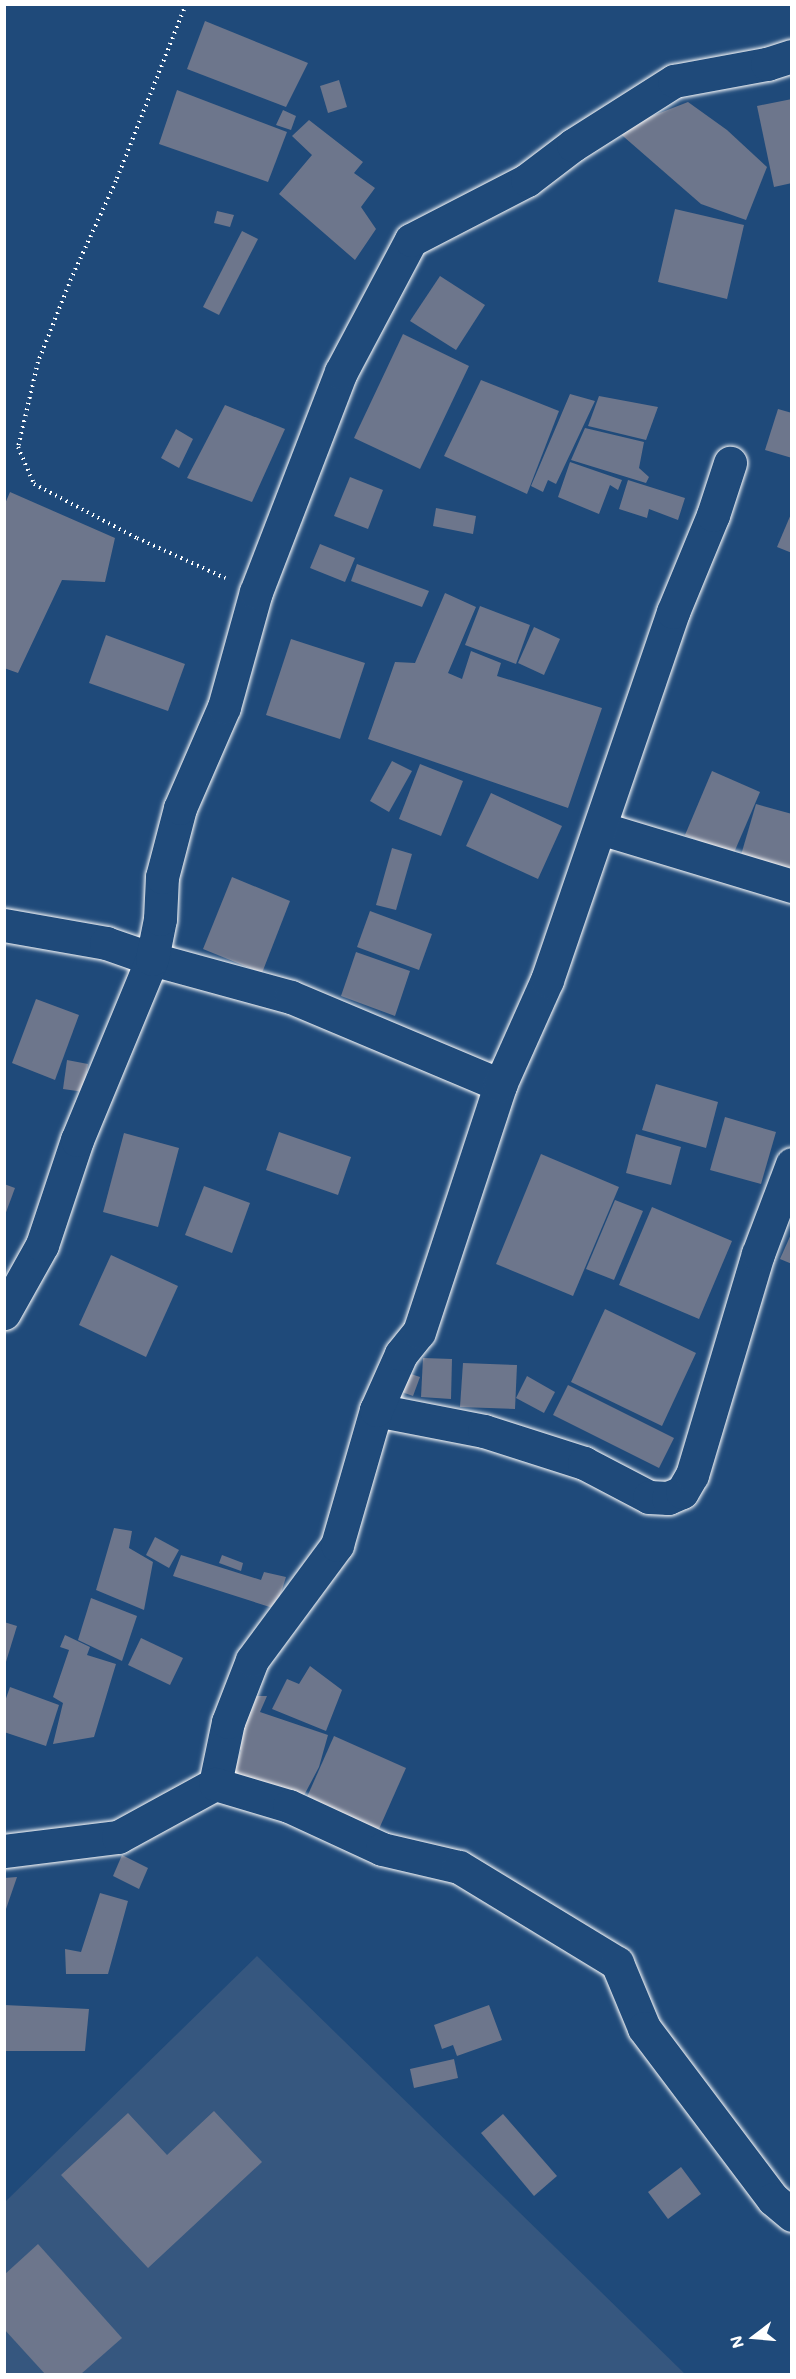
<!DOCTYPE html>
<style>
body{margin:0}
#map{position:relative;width:796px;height:2379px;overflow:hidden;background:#1f4a7a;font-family:Mali,sans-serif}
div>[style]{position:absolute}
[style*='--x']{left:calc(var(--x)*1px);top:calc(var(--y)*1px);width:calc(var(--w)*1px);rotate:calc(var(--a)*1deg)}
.built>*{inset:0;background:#36577f}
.building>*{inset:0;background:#6d768c}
.path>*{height:4px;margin-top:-2px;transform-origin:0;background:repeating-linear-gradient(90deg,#fff 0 1.5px,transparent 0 6px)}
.roads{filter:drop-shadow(0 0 2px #fff) drop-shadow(0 0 2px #fff)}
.street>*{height:33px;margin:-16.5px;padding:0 16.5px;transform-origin:16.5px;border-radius:16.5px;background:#1f4a7a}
span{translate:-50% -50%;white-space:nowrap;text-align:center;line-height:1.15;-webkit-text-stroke:4.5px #1f4a7a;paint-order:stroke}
.frame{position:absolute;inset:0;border:6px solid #fff;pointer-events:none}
.north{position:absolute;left:724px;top:2307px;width:60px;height:60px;-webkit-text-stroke:4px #1f4a7a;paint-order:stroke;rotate:254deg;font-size:16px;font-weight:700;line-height:24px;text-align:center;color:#fff}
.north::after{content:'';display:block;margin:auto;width:21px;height:27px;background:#fff;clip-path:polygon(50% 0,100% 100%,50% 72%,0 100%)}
</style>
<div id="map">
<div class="built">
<i style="clip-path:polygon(257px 1956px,685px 2374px,5px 2374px,5px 2202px)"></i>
</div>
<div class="building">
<i style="clip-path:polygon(205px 21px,308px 63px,286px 107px,187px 69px)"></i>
<i style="clip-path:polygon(339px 80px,347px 107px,328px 113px,320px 86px)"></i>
<i style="clip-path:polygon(177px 90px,287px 132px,268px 182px,159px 144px)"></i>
<i style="clip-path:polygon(792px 99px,792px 183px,774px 187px,757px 106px)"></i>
<i style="clip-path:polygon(688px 102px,727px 130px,767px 167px,746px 220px,701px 204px,616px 130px)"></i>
<i style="clip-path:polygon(283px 110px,296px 116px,291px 130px,276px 125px)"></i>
<i style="clip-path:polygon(309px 120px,363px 162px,354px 173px,375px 188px,361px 207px,376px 229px,355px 260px,279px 194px,312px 155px,292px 136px)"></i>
<i style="clip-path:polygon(675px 209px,744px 225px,727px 299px,658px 282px)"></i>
<i style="clip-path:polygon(217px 211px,234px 215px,230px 227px,214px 223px)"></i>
<i style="clip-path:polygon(242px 231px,258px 239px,219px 315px,203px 307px)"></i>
<i style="clip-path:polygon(440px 276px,485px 305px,456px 350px,410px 321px)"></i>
<i style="clip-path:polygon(403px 334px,469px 366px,420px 469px,354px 438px)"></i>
<i style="clip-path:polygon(481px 380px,559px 411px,527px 494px,444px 456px)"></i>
<i style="clip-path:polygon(570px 394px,595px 401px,556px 484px,548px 480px,543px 492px,531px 486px)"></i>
<i style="clip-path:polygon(599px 396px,658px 407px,646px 440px,588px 426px)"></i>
<i style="clip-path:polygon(225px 405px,285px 429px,252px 502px,187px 478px)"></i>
<i style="clip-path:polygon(778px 409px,792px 413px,792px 458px,765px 450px)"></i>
<i style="clip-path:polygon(585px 428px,644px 442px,639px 468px,649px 477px,646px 483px,571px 460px)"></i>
<i style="clip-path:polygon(176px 429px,193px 439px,179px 468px,161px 458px)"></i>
<i style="clip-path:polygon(570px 462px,622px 480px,618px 490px,610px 485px,599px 514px,558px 497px)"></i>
<i style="clip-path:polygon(350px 477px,383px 490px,368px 529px,334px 516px)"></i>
<i style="clip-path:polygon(628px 480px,685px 498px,678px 520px,649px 509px,647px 518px,619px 509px)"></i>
<i style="clip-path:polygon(10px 492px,115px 538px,105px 582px,62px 580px,18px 673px,4px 668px,4px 506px)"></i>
<i style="clip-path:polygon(436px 508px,476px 516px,473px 534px,433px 526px)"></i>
<i style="clip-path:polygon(791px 514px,792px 514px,792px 553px,777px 547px)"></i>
<i style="clip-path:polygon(320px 544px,355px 558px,345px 582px,310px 568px)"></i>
<i style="clip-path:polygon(357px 564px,429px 591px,422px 607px,351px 581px)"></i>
<i style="clip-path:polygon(445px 593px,476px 607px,448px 673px,462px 679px,471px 651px,501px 663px,497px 676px,602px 708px,568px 808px,368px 739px,395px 662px,415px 663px)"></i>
<i style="clip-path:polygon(480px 606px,530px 625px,516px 664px,465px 645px)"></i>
<i style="clip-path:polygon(534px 627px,560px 639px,544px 675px,518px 663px)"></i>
<i style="clip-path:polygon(106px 635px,185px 664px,168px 711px,89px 683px)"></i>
<i style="clip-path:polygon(291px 639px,365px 663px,340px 739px,266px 715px)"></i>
<i style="clip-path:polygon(392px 761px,412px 771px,389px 812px,370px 801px)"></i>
<i style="clip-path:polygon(420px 764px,463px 781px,441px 836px,399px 819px)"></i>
<i style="clip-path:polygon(712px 771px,760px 792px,733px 855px,685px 835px)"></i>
<i style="clip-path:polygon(491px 793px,562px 826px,538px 879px,466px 846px)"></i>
<i style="clip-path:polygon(756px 804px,792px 814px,792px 870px,741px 855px)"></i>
<i style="clip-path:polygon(392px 848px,412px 854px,396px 910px,376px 905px)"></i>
<i style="clip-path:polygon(232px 877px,290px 901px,262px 973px,203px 949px)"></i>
<i style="clip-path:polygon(370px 911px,432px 934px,419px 970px,357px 947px)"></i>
<i style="clip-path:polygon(356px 952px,410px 971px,395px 1016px,341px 996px)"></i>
<i style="clip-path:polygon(36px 999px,79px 1015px,55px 1080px,12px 1063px)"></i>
<i style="clip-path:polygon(67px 1060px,88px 1064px,84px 1092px,63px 1089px)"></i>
<i style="clip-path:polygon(656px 1084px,718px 1102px,706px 1148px,642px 1130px)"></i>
<i style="clip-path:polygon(725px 1117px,776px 1132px,761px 1184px,710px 1170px)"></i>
<i style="clip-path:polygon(279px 1132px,351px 1157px,338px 1195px,266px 1170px)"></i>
<i style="clip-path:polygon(124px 1133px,179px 1148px,158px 1227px,103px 1212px)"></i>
<i style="clip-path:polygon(636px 1134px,681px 1147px,671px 1185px,626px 1173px)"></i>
<i style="clip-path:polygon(541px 1154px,619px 1187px,573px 1296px,496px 1264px)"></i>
<i style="clip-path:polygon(4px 1184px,15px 1188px,5px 1215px,4px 1215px)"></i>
<i style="clip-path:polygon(204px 1186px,250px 1203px,232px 1253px,185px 1235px)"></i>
<i style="clip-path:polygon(615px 1200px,643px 1211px,614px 1280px,586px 1269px)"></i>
<i style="clip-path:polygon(652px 1207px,732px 1241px,699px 1319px,619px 1285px)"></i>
<i style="clip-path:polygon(792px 1232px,792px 1264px,780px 1259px)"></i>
<i style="clip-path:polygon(111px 1255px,178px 1286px,146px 1357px,79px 1325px)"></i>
<i style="clip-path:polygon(605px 1309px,696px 1353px,662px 1426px,571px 1382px)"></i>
<i style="clip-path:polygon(423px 1358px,452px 1359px,451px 1399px,421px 1397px)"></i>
<i style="clip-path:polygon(463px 1363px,517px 1365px,515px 1409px,460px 1407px)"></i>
<i style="clip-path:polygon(402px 1371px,420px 1377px,413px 1396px,396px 1390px)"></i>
<i style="clip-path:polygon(527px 1376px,555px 1392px,544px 1413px,516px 1398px)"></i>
<i style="clip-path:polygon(568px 1385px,674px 1438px,659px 1468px,553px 1415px)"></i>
<i style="clip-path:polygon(114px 1528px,132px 1531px,129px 1548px,153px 1562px,144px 1610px,96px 1590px)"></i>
<i style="clip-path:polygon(155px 1537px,179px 1550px,169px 1568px,146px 1555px)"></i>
<i style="clip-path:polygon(181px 1555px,261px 1580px,264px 1572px,286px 1577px,276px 1609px,173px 1576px)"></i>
<i style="clip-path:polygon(222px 1555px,243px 1563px,241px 1571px,219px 1563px)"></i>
<i style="clip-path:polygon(91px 1598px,137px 1616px,122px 1661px,78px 1640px)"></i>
<i style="clip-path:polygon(4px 1622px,17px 1626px,5px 1665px,4px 1665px)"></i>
<i style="clip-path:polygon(65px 1635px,90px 1647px,87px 1655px,116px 1664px,94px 1737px,53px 1744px,63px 1703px,53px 1697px,69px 1650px,60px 1647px)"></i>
<i style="clip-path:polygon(141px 1638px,183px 1658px,170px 1685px,128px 1665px)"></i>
<i style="clip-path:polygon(310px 1666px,342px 1690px,326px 1731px,272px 1709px,287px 1679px,299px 1684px)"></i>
<i style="clip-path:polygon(10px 1687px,59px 1705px,46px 1746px,4px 1732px,4px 1704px)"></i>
<i style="clip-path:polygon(243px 1696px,267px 1696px,260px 1712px,328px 1735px,319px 1767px,300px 1803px,232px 1779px,241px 1750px,224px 1745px)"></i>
<i style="clip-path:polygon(334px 1736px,406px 1768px,375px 1838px,303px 1806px)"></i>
<i style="clip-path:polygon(122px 1855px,148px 1868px,139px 1889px,113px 1876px)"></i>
<i style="clip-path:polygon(17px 1877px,5px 1912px,4px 1912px,4px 1878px)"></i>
<i style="clip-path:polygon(100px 1893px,128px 1901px,108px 1974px,66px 1974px,65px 1949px,81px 1952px)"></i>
<i style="clip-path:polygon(4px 2005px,89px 2009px,85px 2051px,4px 2051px)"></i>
<i style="clip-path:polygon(489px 2005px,502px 2040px,457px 2056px,453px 2045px,442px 2049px,434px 2025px)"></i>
<i style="clip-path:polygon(454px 2059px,458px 2078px,414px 2088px,410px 2069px)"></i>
<i style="clip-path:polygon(214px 2111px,262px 2162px,148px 2268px,61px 2175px,128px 2113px,167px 2155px)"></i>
<i style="clip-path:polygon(503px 2114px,557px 2176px,534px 2196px,481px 2133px)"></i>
<i style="clip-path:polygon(681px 2167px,701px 2194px,668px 2219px,648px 2192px)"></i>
<i style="clip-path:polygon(38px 2244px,122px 2338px,81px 2374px,45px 2374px,4px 2329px,4px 2275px)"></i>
</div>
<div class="path">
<i style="--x:186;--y:4;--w:190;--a:111.6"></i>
<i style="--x:116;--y:181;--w:108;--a:114.7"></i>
<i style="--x:71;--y:279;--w:89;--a:111.7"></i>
<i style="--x:38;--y:362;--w:87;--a:103.2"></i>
<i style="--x:18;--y:447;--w:40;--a:66.6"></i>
<i style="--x:34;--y:484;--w:116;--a:27.7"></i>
<i style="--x:137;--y:538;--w:97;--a:24.4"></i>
</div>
<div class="roads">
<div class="street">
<i style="--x:600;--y:828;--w:201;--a:16.8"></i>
<i style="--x:4;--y:925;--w:104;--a:10"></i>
<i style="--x:106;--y:943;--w:49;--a:19.2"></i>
<i style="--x:152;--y:959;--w:144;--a:15.3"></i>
<i style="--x:291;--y:997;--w:227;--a:22.8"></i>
<i style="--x:4;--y:1313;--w:78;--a:-60.8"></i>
<i style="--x:42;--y:1245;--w:111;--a:-71.6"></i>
<i style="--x:77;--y:1140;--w:196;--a:-67.5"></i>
<i style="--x:152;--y:959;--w:41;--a:-78.7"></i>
<i style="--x:160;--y:919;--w:42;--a:-87.3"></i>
<i style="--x:162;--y:877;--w:71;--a:-75.4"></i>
<i style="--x:180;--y:808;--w:110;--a:-66.5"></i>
<i style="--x:224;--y:707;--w:119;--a:-74.5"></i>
<i style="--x:256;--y:592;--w:236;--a:-68.9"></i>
<i style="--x:341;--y:372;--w:149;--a:-62.1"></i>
<i style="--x:411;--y:240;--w:131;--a:-27.3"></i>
<i style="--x:527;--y:180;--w:58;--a:-37.3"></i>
<i style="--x:573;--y:145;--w:120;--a:-32.4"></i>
<i style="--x:674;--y:81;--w:95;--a:-10.4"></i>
<i style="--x:767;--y:64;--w:26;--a:-18"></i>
<i style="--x:376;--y:1410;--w:110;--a:11"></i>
<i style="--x:484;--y:1431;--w:105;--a:17.7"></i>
<i style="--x:584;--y:1463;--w:73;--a:27.6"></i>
<i style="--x:649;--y:1497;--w:19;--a:3"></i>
<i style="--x:668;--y:1498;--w:15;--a:-23"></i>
<i style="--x:682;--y:1492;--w:20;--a:-60"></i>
<i style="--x:692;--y:1475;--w:231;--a:-73.4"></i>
<i style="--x:758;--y:1254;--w:96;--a:-69.3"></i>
<i style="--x:215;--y:1784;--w:63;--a:-78.2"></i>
<i style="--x:228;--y:1722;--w:66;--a:-68.8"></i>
<i style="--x:252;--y:1660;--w:143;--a:-53.5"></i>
<i style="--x:337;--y:1545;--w:141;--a:-73.9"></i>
<i style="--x:376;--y:1410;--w:61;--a:-65.9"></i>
<i style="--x:401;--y:1354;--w:28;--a:-51"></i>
<i style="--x:419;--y:1332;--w:260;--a:-71.8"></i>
<i style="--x:500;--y:1085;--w:115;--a:-65.9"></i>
<i style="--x:547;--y:980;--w:389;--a:-71.1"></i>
<i style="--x:673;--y:612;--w:105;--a:-67.6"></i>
<i style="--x:713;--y:515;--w:55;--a:-71.9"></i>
<i style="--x:4;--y:1851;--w:115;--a:-7"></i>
<i style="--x:118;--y:1837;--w:111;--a:-28.7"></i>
<i style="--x:215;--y:1784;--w:77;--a:16.6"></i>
<i style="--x:289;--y:1806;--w:102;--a:24.8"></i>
<i style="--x:382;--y:1849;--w:79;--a:13.2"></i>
<i style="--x:459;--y:1867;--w:185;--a:31.3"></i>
<i style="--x:617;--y:1963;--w:70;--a:67.4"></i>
<i style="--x:644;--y:2028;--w:214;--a:53"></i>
<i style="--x:773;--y:2199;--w:25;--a:40"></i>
</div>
</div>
<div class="frame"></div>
<div class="north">N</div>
</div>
